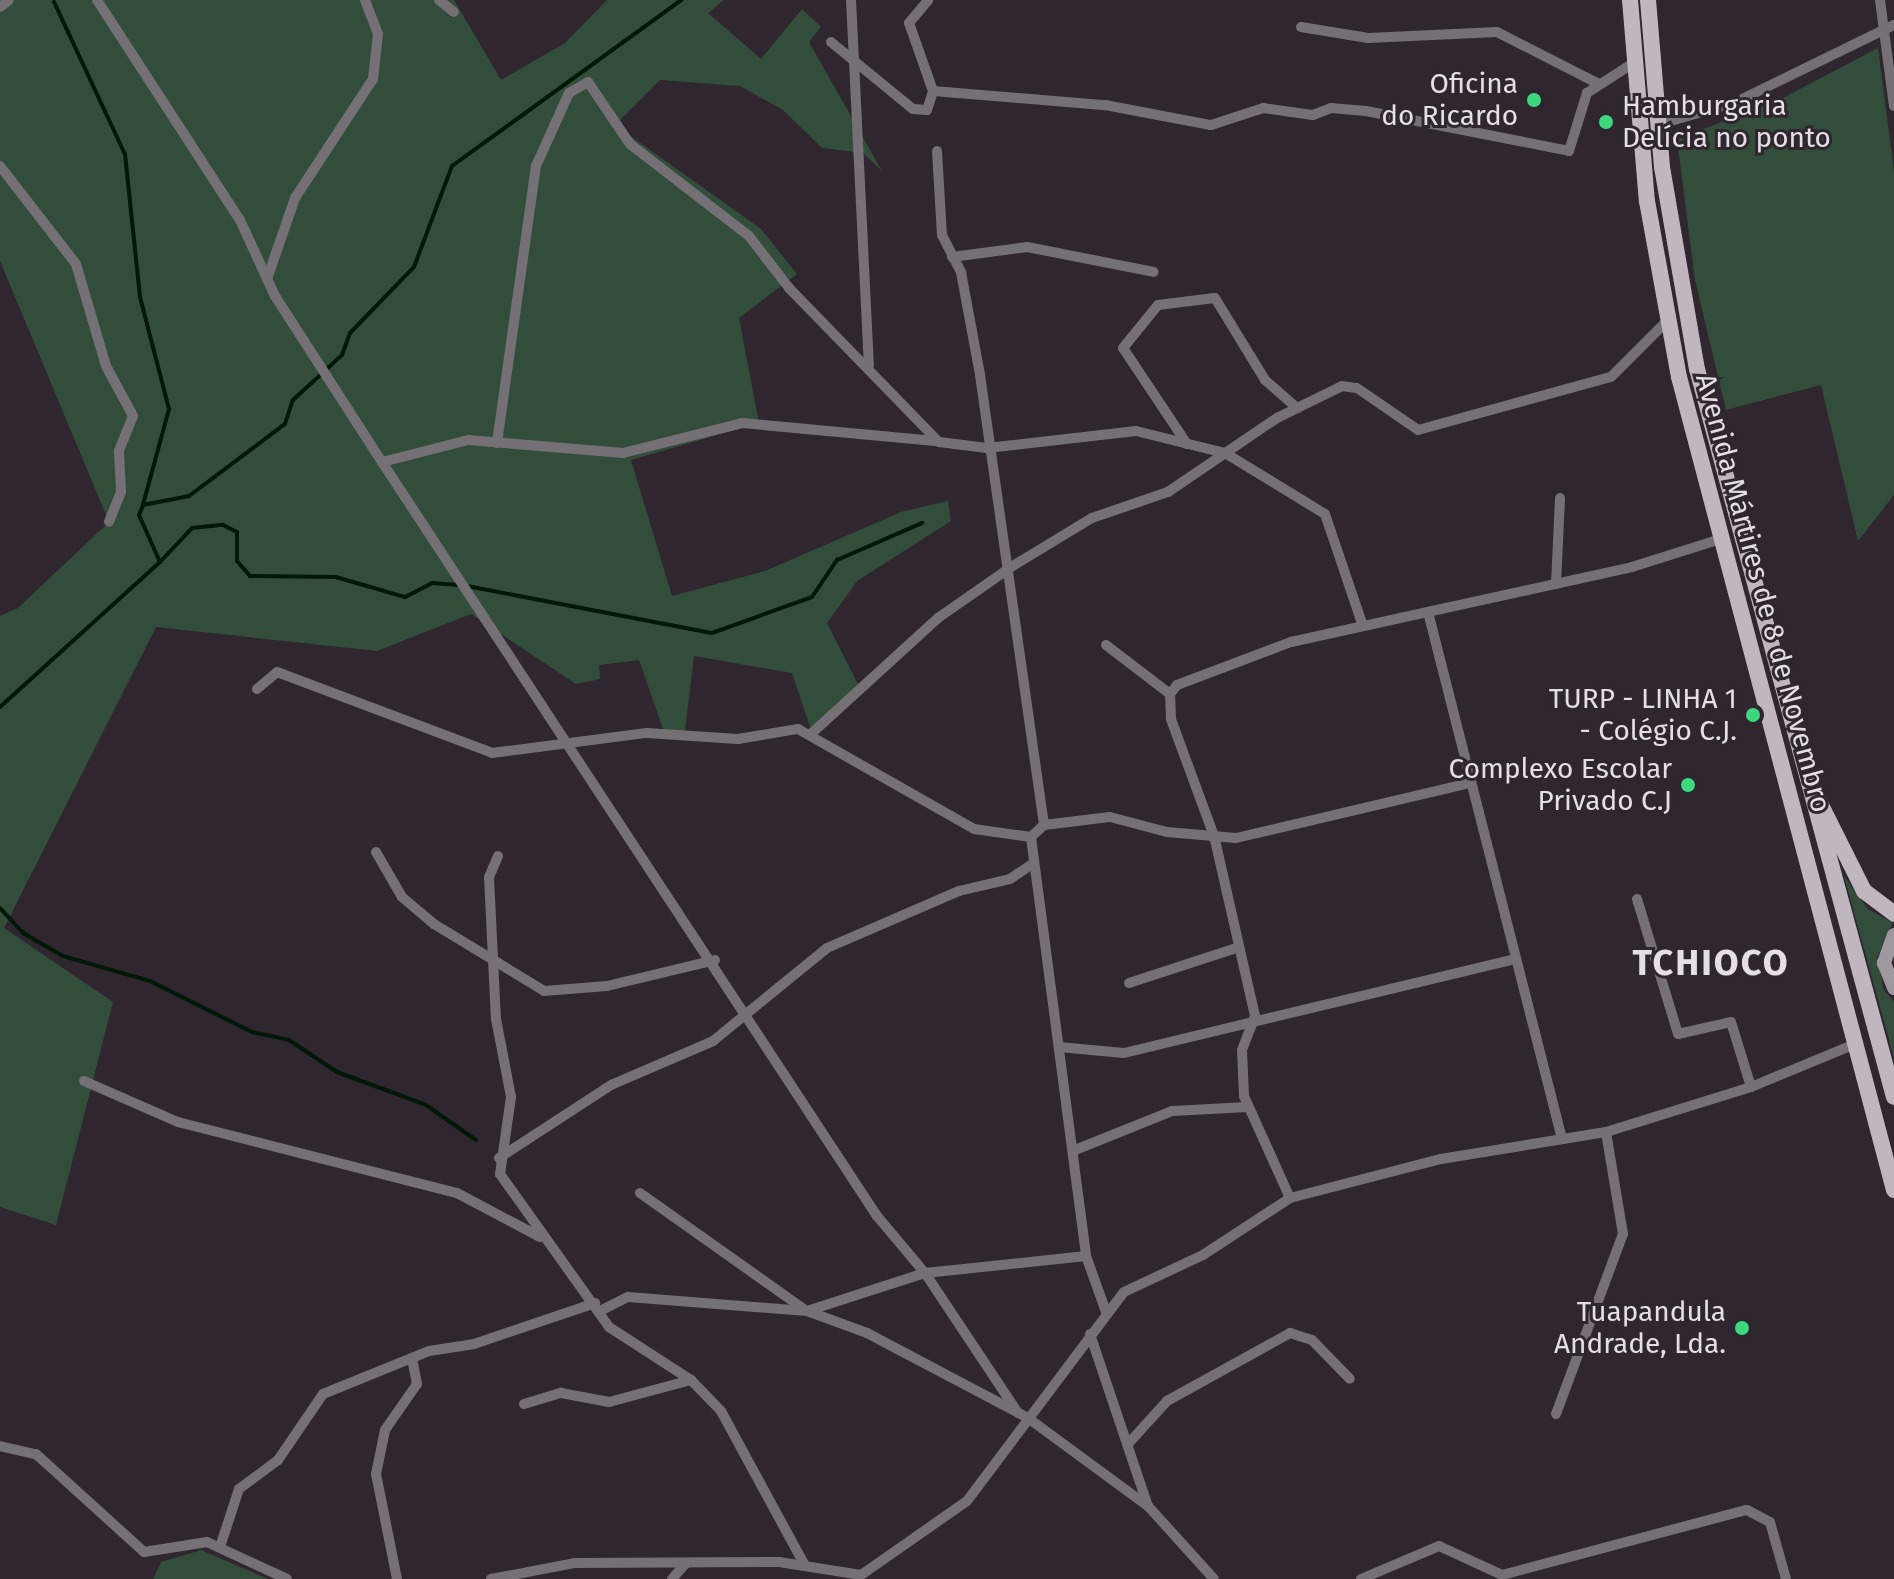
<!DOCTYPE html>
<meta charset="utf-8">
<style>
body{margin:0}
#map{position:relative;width:1894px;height:1579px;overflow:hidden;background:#2f262f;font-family:"Fira Sans",sans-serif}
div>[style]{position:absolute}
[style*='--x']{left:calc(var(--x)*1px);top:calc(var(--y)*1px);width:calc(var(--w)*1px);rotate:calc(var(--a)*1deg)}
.green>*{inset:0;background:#324e3a}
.stream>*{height:4px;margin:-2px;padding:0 2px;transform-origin:2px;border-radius:2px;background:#001806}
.street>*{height:10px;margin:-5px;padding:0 5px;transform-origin:5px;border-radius:5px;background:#757075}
.secondary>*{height:14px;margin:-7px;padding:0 7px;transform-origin:7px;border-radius:7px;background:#9f989f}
.primary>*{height:16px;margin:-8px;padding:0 8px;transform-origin:8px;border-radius:8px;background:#c0b6c0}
.dots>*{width:22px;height:22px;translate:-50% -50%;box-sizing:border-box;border:4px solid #2f262f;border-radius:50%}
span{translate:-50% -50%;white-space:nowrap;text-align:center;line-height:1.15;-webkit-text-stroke:6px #2f262f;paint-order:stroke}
.poi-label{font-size:28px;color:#e5dfe5}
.right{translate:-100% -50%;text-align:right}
.left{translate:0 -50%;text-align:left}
.street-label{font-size:28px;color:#e5dfe5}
.district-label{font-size:36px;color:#e5dfe5;font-weight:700;letter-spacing:2px}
</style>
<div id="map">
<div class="green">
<i style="clip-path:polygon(0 0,454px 0,501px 80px,565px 43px,607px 0,724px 0,708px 13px,761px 59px,802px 9px,821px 27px,809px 42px,882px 171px,863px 153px,822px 148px,783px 110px,740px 86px,660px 80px,615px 125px,761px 229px,797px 274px,739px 318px,759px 423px,631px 460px,672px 596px,765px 571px,901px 512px,948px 501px,951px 521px,857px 581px,827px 623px,862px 692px,812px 733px,792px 673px,694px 656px,685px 731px,664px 732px,639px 660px,599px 665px,600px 679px,576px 684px,471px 614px,377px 651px,156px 627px,4px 928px,113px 1002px,56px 1225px,0 1207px,0 616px,18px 608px,109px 522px,0 261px)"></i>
<i style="clip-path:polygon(1878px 48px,1894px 171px,1894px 495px,1858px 541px,1821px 385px,1726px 410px,1695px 280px,1677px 139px,1777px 101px)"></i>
<i style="clip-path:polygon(1844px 876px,1868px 909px,1893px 923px,1877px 957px,1884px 991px,1894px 1001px,1894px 1058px)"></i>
<i style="clip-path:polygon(201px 1550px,268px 1579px,153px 1579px,161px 1562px)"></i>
</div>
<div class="stream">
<i style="--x:54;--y:2;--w:168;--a:65"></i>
<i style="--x:125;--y:154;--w:144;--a:84"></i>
<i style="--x:140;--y:297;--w:116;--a:75.5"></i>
<i style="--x:169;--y:409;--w:99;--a:105.2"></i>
<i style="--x:160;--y:562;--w:47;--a:-46.7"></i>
<i style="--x:192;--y:528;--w:31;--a:-6"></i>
<i style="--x:223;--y:525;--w:16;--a:27"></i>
<i style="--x:237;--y:532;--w:29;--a:90"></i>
<i style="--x:237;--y:561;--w:20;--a:49"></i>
<i style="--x:250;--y:576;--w:86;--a:0.7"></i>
<i style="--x:336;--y:577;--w:72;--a:16.2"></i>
<i style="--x:405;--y:597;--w:30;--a:-27"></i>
<i style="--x:432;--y:583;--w:27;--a:4"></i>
<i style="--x:467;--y:586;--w:249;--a:10.9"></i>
<i style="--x:712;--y:633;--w:106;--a:-19.8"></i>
<i style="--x:812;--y:597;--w:45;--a:-56"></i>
<i style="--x:837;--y:560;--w:93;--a:-23.5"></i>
<i style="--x:0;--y:707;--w:216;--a:-42.2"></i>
<i style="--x:160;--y:562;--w:51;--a:-114.1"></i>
<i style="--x:139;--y:515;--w:11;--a:-68"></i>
<i style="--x:143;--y:505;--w:47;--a:-11.1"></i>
<i style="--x:189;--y:496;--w:120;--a:-36.9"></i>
<i style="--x:285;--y:424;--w:25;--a:-72"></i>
<i style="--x:293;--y:400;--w:67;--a:-42.6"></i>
<i style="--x:342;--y:355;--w:23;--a:-70"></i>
<i style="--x:350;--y:333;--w:92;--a:-45.9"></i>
<i style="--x:414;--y:267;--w:108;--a:-69.4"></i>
<i style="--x:452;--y:166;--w:283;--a:-35.9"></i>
<i style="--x:0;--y:908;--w:34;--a:47"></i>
<i style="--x:23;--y:933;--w:46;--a:29.9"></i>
<i style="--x:63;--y:956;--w:91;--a:16"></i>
<i style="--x:150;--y:981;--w:114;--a:26.6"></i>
<i style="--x:252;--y:1032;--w:38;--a:12"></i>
<i style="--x:289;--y:1040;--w:58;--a:33.7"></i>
<i style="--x:337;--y:1072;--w:95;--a:20.3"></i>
<i style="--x:426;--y:1105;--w:61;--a:35"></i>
</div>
<div class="street">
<i style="--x:97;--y:0;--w:262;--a:57"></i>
<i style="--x:240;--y:220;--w:84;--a:65.3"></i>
<i style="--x:275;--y:296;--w:197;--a:57.2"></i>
<i style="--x:382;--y:462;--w:902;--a:56.72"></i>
<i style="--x:877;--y:1216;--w:75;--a:49.9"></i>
<i style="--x:925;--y:1273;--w:168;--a:56.4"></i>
<i style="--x:439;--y:0;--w:19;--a:39"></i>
<i style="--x:851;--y:0;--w:366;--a:87.2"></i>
<i style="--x:1880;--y:0;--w:107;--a:82.5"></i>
<i style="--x:0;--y:7;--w:11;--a:-38"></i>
<i style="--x:1301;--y:27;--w:68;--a:9.3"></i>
<i style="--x:1368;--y:38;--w:129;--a:-2.7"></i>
<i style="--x:1497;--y:32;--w:114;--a:27"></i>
<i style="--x:831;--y:42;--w:106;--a:39.3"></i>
<i style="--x:913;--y:109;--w:14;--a:4"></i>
<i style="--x:927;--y:110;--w:20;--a:-72"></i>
<i style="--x:933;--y:91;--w:72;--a:-109.4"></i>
<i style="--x:909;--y:23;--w:30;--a:-50"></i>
<i style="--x:933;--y:91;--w:173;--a:4.7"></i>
<i style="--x:1105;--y:105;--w:108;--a:10.7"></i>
<i style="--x:1211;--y:125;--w:55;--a:-18.1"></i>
<i style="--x:1263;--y:108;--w:50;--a:8"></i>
<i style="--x:1313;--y:115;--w:19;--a:-21"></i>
<i style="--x:1331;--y:108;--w:35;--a:5"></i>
<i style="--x:1366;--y:111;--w:207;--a:11.1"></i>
<i style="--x:1569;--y:151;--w:61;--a:-72.8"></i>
<i style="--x:1587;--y:93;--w:57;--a:-32.9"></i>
<i style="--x:1657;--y:125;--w:82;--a:-16.2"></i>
<i style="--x:1736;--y:102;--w:176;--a:-26"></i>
<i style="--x:937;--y:151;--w:84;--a:86.6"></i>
<i style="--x:942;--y:235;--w:42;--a:62.8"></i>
<i style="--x:961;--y:272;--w:105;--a:79.5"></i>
<i style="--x:980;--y:375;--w:455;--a:81.9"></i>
<i style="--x:0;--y:166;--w:124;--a:52.2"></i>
<i style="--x:76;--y:264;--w:106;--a:73.6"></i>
<i style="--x:106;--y:366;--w:57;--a:61.6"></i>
<i style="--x:133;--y:416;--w:38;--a:112"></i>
<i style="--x:119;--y:451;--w:41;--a:87.2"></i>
<i style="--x:121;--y:492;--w:32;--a:112"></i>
<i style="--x:952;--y:257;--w:76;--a:-7.6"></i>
<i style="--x:1027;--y:247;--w:129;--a:11.1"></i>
<i style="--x:267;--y:279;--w:86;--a:-70.9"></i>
<i style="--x:295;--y:198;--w:142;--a:-56.8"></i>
<i style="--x:373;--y:79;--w:45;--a:-83.7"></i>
<i style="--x:378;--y:34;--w:36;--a:-111"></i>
<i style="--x:497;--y:443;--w:280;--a:-82"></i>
<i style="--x:536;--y:166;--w:80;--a:-65.7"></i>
<i style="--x:569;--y:93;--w:22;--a:-30"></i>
<i style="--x:588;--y:82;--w:75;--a:55.9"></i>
<i style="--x:630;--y:144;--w:150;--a:37.7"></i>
<i style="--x:749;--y:236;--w:66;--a:52.4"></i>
<i style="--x:789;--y:288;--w:215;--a:45.8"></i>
<i style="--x:939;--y:442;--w:48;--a:7.1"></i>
<i style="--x:987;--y:448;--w:150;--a:-6.5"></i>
<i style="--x:1136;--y:431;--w:92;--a:13.9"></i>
<i style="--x:1225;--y:453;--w:117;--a:31.4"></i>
<i style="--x:1325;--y:514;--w:115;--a:71.3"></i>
<i style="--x:1187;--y:444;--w:115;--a:-123.7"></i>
<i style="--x:1123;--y:348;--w:55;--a:-50.9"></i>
<i style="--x:1158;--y:305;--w:57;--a:-7"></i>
<i style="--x:1215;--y:298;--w:96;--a:58.6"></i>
<i style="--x:1265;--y:380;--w:43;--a:41.2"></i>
<i style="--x:382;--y:462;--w:89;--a:-14.3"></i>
<i style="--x:468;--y:440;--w:156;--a:4.8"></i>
<i style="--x:623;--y:453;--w:123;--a:-14.1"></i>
<i style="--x:742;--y:423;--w:194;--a:5.3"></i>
<i style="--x:1556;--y:584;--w:86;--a:-87.3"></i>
<i style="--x:1428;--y:612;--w:544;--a:75.73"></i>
<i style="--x:1106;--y:645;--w:81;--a:37.4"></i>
<i style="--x:257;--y:689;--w:26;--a:-40"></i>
<i style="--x:277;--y:672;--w:230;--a:20.6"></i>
<i style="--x:492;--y:753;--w:156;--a:-7.4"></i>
<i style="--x:647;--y:733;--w:91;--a:3.8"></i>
<i style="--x:738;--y:739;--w:61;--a:-9.5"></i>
<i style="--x:798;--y:729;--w:202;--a:29.6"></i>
<i style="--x:974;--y:829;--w:58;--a:8"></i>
<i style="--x:1031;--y:837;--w:18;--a:-43"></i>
<i style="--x:1044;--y:825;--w:66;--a:-6.9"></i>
<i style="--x:1110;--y:817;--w:59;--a:14.7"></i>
<i style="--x:1167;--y:832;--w:69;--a:5"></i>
<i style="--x:1236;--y:838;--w:241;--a:-13.2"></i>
<i style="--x:812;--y:733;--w:171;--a:-42.4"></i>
<i style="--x:938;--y:618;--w:89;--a:-34.9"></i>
<i style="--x:1011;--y:567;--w:95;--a:-31.2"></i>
<i style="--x:1092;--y:518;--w:80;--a:-18.9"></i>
<i style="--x:1168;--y:492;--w:132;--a:-34.2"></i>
<i style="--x:1277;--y:418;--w:72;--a:-26.2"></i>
<i style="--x:1342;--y:386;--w:15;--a:8"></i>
<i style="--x:1357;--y:388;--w:74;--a:34.5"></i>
<i style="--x:1418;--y:430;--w:200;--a:-15.4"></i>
<i style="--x:1611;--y:377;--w:79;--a:-45"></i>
<i style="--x:1031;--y:837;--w:423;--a:82.5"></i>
<i style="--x:1086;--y:1256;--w:59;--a:70.3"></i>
<i style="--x:376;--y:852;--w:52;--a:60"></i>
<i style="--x:402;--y:897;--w:42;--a:40.2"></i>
<i style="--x:434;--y:924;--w:129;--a:31.3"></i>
<i style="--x:544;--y:991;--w:63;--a:-4.5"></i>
<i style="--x:607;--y:986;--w:111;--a:-13.5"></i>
<i style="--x:498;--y:856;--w:23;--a:113"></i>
<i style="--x:489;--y:877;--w:142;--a:87.2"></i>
<i style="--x:496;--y:1019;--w:79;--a:79.1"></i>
<i style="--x:511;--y:1097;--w:78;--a:98.1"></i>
<i style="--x:500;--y:1174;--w:188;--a:54.5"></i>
<i style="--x:609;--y:1327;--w:98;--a:32.9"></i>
<i style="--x:691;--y:1380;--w:43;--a:45.9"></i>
<i style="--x:721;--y:1411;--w:176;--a:61.5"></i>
<i style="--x:1637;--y:899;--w:141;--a:73.1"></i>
<i style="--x:1678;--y:1034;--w:54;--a:-12.8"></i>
<i style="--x:1731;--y:1022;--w:68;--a:72.9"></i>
<i style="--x:1129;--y:983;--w:113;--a:-18.1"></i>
<i style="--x:1059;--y:1047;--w:65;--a:5.3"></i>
<i style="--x:1124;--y:1053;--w:402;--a:-13.5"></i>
<i style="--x:84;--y:1081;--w:103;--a:23.6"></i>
<i style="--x:178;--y:1122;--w:288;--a:14.3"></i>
<i style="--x:457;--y:1193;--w:94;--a:27.9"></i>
<i style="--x:1075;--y:1150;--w:105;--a:-21.9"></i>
<i style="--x:1172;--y:1111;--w:76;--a:-3"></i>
<i style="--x:499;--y:1158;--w:134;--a:-33.1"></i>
<i style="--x:611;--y:1085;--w:111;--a:-23.3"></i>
<i style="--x:713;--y:1041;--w:147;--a:-39.2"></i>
<i style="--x:827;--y:948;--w:144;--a:-23.4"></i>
<i style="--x:959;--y:891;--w:52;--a:-13.2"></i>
<i style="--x:1010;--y:879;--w:29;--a:-34"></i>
<i style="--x:640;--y:1193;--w:202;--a:35.3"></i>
<i style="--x:1290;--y:1198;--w:112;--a:-114.3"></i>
<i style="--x:1244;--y:1096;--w:46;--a:-92.5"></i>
<i style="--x:1242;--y:1050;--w:36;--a:-69"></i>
<i style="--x:1255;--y:1016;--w:185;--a:-102.8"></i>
<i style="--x:1214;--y:836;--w:125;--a:-110.2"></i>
<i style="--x:1171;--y:719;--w:25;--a:-92"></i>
<i style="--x:1170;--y:694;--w:11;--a:-52"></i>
<i style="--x:1177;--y:685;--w:122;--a:-20.7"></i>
<i style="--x:1291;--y:642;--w:349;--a:-12.4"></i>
<i style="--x:1632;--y:567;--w:93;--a:-17.5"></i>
<i style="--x:602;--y:1310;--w:29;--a:-27"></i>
<i style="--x:628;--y:1297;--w:180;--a:4.5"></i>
<i style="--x:807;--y:1311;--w:64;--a:20.1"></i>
<i style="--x:867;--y:1333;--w:182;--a:27.8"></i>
<i style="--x:1028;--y:1418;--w:149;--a:36.3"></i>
<i style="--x:807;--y:1311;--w:124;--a:-17.9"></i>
<i style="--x:925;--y:1273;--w:162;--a:-6"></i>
<i style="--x:1090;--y:1334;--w:182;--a:71.4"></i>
<i style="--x:1148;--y:1506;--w:98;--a:47.9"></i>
<i style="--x:524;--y:1404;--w:39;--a:-17"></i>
<i style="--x:561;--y:1393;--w:49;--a:10.6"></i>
<i style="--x:609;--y:1402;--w:85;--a:-15"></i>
<i style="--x:1556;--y:1414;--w:192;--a:-69.6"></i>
<i style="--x:1623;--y:1234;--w:103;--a:-99.5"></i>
<i style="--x:1128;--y:1444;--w:58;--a:-47.8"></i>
<i style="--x:1167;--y:1401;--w:141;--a:-28.9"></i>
<i style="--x:1290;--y:1333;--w:23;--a:18"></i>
<i style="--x:1312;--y:1340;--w:54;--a:45.7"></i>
<i style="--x:0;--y:1446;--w:37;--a:13"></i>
<i style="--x:36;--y:1454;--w:146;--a:42.2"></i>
<i style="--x:144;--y:1552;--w:64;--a:-9"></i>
<i style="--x:207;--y:1542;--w:88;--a:24.8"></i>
<i style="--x:220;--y:1547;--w:61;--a:-71.9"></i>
<i style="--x:239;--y:1489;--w:49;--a:-36.6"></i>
<i style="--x:278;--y:1460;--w:80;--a:-55.7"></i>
<i style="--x:323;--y:1394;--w:114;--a:-22.1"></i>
<i style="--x:429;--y:1351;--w:46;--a:-8.8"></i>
<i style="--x:474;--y:1344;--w:128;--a:-18.7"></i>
<i style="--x:397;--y:1579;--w:107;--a:-101.3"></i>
<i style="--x:376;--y:1474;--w:45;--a:-78.4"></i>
<i style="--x:385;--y:1430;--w:56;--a:-55.2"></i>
<i style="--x:417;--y:1384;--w:26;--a:-101"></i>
<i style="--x:491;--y:1579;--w:86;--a:-10.8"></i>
<i style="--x:575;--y:1563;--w:204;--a:-0.3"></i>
<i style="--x:779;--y:1562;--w:83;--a:9"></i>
<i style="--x:861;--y:1575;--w:129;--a:-34.9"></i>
<i style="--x:967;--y:1501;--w:261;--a:-53.1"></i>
<i style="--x:1124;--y:1292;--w:87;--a:-25.1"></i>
<i style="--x:1203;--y:1255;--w:104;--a:-33.2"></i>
<i style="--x:1290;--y:1198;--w:156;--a:-14.5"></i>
<i style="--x:1441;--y:1159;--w:167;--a:-9.3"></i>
<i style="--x:1606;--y:1132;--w:152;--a:-17.2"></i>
<i style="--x:1751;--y:1087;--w:113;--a:-22.5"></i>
<i style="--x:672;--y:1579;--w:20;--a:-49"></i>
<i style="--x:1361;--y:1579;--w:85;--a:-22.9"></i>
<i style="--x:1439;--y:1546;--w:69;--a:24.7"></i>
<i style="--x:1502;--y:1575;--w:253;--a:-14.9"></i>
<i style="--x:1747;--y:1510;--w:26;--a:28"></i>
<i style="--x:1770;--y:1522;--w:59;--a:74.3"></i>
</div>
<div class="secondary">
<i style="--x:1894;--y:935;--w:30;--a:110"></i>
<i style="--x:1884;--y:963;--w:27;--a:68"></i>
</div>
<div class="primary">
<i style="--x:1630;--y:0;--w:202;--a:85.2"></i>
<i style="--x:1647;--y:201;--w:179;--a:79.7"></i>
<i style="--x:1679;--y:377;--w:841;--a:75.19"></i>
<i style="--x:1648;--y:0;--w:168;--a:85.2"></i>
<i style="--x:1662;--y:167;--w:205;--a:80.2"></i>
<i style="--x:1697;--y:369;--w:754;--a:74.86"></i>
<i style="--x:1819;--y:801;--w:101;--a:63.4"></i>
<i style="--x:1864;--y:891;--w:38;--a:37"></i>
</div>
<div class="dots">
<i style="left:1534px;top:100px;background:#3dd77e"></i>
<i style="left:1606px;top:122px;background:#3dd77e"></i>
<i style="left:1753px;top:715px;background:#3dd77e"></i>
<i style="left:1688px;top:785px;background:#3dd77e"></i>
<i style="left:1742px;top:1328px;background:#3dd77e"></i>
</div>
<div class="poi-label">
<span class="right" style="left:1518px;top:100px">Oficina<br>do Ricardo</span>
<span class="left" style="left:1622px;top:122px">Hamburgaria<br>Delícia no ponto</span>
<span class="right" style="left:1737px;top:715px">TURP - LINHA 1<br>- Colégio C.J.</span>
<span class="right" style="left:1672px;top:785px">Complexo Escolar<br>Privado C.J</span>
<span class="right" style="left:1726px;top:1328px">Tuapandula<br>Andrade, Lda.</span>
</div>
<div class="street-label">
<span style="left:1763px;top:593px;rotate:75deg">Avenida Mártires de 8 de Novembro</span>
</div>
<div class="district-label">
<span style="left:1711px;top:964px">TCHIOCO</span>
</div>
</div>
